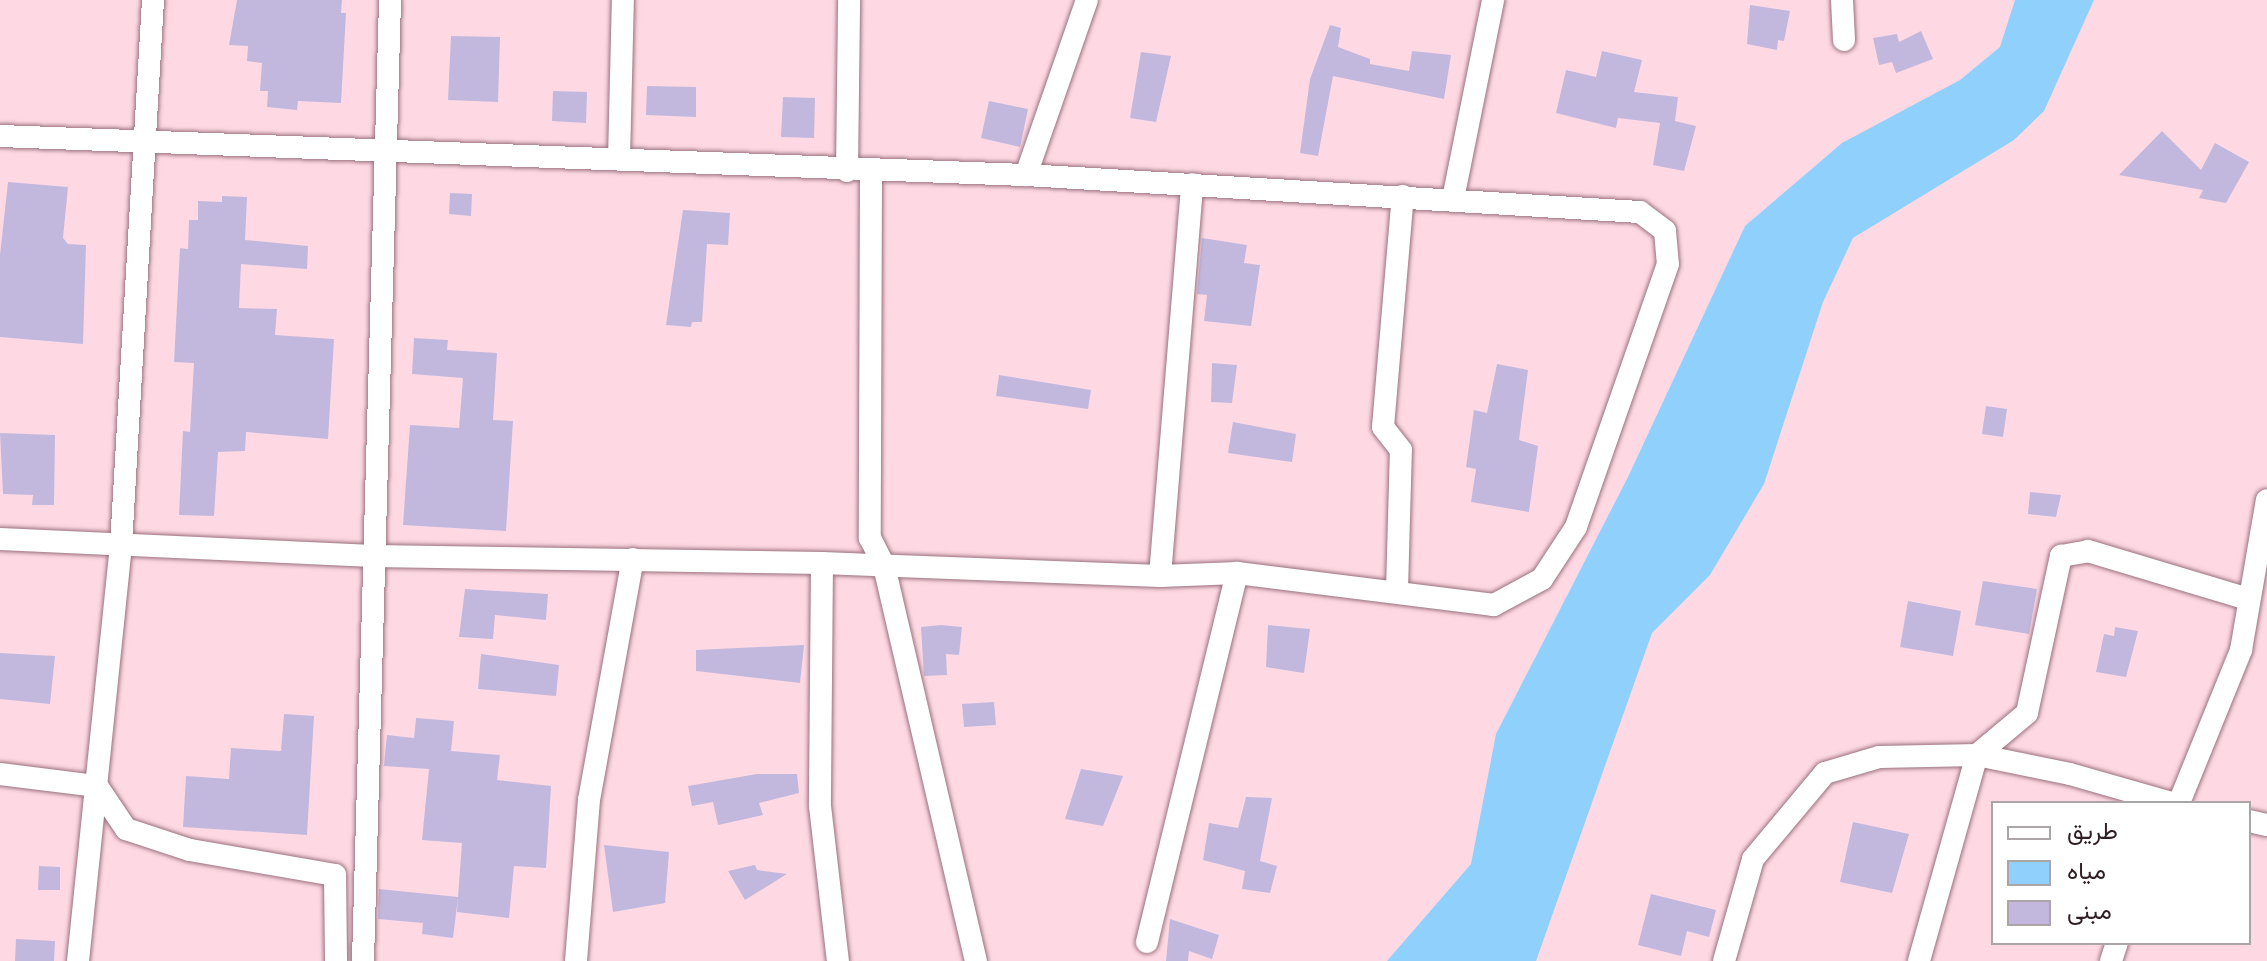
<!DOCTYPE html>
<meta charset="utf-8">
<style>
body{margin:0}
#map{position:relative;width:2267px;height:961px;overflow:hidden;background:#fed9e4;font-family:Lora,Vazirmatn,serif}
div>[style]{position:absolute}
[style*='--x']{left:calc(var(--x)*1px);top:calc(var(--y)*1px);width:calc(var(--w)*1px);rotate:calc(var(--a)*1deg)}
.water>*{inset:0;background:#8fd1fc}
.building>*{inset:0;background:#c2b8de}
.roads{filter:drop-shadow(0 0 2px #9a717e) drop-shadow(0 0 2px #9a717e)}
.minor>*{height:22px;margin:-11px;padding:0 11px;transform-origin:11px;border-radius:11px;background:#fff}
span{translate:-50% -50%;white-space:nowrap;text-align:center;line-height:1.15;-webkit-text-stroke:8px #fff;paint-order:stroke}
.legend{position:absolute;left:1991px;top:801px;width:260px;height:144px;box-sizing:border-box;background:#fff;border:2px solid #aca5a7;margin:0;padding:10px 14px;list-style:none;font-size:24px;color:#2f1e24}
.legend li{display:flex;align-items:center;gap:16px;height:40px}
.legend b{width:40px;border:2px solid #aca5a7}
</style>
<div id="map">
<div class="water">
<i style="clip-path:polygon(2015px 0,2094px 0,2044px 111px,2014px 140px,1853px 238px,1823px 302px,1764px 484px,1710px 575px,1652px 633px,1536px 961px,1387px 961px,1471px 864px,1496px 734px,1628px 477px,1745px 226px,1842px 143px,1960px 80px,2000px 47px)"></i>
</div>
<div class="building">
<i style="clip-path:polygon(237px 0,342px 0,341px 13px,346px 13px,341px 103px,298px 101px,297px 110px,267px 107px,268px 91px,260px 91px,262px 63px,247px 61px,248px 46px,229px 45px)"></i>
<i style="clip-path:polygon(1750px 5px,1790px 11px,1784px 41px,1778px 40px,1777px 50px,1747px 44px)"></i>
<i style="clip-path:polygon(1330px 25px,1341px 28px,1338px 47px,1370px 59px,1370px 64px,1409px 71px,1412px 51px,1451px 55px,1444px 99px,1333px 76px,1318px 156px,1300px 153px,1310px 79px)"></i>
<i style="clip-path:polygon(1921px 31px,1933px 59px,1896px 73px,1892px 62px,1879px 65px,1873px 38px,1897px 34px,1899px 42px)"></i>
<i style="clip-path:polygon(451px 36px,500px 37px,498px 102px,448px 100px)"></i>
<i style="clip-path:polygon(1602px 51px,1642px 60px,1634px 92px,1678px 97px,1675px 121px,1696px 126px,1684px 171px,1653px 165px,1660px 123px,1618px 118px,1616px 128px,1556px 113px,1566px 70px,1596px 77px)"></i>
<i style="clip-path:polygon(1141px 52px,1171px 56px,1156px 122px,1130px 118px)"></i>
<i style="clip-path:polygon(647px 86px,696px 87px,696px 117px,646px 115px)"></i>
<i style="clip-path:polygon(553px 91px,587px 92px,586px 123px,552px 121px)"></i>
<i style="clip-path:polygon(783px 97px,815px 98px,814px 138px,781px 137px)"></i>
<i style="clip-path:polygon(989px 101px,1028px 109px,1020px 147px,981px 138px)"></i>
<i style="clip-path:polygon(2162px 131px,2201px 170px,2215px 143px,2249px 162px,2226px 203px,2199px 198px,2203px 190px,2119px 175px)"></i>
<i style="clip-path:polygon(8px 182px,68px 187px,63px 238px,68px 244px,86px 245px,83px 344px,0 337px,0 255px)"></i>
<i style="clip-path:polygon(450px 193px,472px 194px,471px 216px,449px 214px)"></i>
<i style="clip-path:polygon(222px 196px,247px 197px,245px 240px,308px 246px,307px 269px,241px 264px,239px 308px,277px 309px,275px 335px,334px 339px,328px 439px,246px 432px,245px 451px,218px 452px,214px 516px,179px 515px,183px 431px,190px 432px,194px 363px,174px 362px,180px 248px,188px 249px,189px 220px,198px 220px,198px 201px,222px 202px)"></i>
<i style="clip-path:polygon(683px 210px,730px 213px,728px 245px,707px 244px,702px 322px,692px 322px,691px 327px,666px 325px)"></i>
<i style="clip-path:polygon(1202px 238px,1247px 245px,1244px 263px,1260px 265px,1251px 326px,1204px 321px,1207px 295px,1197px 294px)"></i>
<i style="clip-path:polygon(414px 338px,448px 340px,447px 350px,497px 353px,493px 420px,513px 421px,506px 531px,403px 525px,410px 425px,459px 428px,463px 378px,412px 374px)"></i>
<i style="clip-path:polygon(1212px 363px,1237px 365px,1232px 403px,1211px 402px)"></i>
<i style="clip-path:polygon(1497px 364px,1528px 370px,1519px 440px,1538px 446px,1529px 512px,1471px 502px,1476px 469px,1466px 467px,1474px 410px,1487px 413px)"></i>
<i style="clip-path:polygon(999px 375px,1091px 390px,1088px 409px,996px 396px)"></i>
<i style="clip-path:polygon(1986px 406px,2007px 409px,2003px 437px,1982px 434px)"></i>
<i style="clip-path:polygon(1233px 422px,1296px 434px,1292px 462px,1228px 453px)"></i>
<i style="clip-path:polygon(0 433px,55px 435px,54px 505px,32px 505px,33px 495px,3px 494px)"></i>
<i style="clip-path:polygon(2030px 492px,2061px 495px,2056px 517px,2028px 514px)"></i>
<i style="clip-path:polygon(1983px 581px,2037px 589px,2029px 634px,1975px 625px)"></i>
<i style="clip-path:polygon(465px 589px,548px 594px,546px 620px,495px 615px,493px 639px,459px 637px)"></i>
<i style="clip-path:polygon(1908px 601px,1961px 611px,1953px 656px,1900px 647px)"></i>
<i style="clip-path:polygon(941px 625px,962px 627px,959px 655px,946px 654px,947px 675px,924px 676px,921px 627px)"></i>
<i style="clip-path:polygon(1268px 625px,1310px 629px,1304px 673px,1266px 667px)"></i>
<i style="clip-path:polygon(2115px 627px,2138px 631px,2126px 677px,2096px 672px,2104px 634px,2114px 636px)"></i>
<i style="clip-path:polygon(804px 645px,800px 683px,696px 671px,696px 650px)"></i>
<i style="clip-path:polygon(0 653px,55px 656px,50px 704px,0 699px)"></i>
<i style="clip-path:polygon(481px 654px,559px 665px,556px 696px,478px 689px)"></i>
<i style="clip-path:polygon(994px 702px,996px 725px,964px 727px,962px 704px)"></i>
<i style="clip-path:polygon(284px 714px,314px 716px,307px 835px,183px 827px,186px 776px,229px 779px,231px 748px,281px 751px)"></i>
<i style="clip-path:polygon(416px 718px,454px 721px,451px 751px,500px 755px,497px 780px,551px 786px,546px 868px,514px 866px,509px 918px,457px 912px,458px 898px,453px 938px,422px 934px,423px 923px,378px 919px,379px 889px,458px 897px,462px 843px,422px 840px,429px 769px,384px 766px,387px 735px,414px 738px)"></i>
<i style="clip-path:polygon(1081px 769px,1123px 776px,1103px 826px,1065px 819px)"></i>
<i style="clip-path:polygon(757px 774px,797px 774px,799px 793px,759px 803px,763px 815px,718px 825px,713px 802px,692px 806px,688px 786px)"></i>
<i style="clip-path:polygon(1246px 797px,1272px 798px,1260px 861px,1277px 866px,1270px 893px,1242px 889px,1245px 871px,1203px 860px,1209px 823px,1238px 828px)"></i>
<i style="clip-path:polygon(1853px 822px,1909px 834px,1892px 893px,1840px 882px)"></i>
<i style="clip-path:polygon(604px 845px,669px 852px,665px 903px,613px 912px)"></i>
<i style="clip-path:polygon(755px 865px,757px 870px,787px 874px,745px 900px,728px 871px)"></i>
<i style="clip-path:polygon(39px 866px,60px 867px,60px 890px,38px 890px)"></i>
<i style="clip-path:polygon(1651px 894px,1716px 910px,1709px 937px,1687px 931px,1681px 956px,1638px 945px)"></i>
<i style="clip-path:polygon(1170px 919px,1219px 935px,1212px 959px,1189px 951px,1188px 961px,1166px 961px)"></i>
<i style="clip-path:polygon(16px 939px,55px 941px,54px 961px,15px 961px)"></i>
</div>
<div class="roads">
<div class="minor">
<i style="--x:1842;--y:0;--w:40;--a:87.1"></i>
<i style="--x:0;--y:136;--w:1027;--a:2.18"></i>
<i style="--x:1026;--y:175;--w:615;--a:3.45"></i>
<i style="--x:1640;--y:212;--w:31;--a:37"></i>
<i style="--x:1665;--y:231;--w:33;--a:85"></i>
<i style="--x:1668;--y:264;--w:279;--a:109.3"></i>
<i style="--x:1576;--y:527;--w:62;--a:123.2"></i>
<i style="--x:1542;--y:579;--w:55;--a:151.6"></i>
<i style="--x:1494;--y:605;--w:259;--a:-172.9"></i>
<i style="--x:1237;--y:573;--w:77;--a:177.8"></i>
<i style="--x:1160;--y:576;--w:338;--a:-177.8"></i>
<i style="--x:822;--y:563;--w:449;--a:-179.1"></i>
<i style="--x:373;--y:556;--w:373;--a:-177.4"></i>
<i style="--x:619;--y:159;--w:159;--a:-88.6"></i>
<i style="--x:847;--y:171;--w:171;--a:-89.3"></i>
<i style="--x:871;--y:172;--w:366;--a:90.2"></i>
<i style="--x:870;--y:538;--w:31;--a:63"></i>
<i style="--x:884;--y:566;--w:406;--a:76.9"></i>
<i style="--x:1026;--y:175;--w:185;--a:-70.8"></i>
<i style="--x:1453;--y:199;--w:203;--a:-78.6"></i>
<i style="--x:822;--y:563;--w:243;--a:90.5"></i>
<i style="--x:820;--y:806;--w:156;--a:83.4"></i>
<i style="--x:1160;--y:576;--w:393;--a:-85.3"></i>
<i style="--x:1397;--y:590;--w:140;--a:-88.4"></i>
<i style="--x:1401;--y:450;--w:29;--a:-128"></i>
<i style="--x:1383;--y:427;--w:232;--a:-85.1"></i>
<i style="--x:0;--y:774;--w:98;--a:7.1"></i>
<i style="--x:97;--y:786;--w:52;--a:56"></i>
<i style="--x:126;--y:829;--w:67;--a:18.2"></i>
<i style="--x:190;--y:850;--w:147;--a:9.8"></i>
<i style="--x:335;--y:875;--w:86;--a:89.3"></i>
<i style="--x:2179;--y:803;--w:165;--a:-67.9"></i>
<i style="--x:2241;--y:650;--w:152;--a:-80.2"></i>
<i style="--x:2249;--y:821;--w:18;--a:13"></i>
<i style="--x:1147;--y:942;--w:380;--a:-76.3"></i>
<i style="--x:78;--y:961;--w:418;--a:-84.1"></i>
<i style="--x:121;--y:545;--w:546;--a:-86.64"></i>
<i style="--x:363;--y:961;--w:961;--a:-88.39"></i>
<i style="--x:576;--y:961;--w:162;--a:-85.4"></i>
<i style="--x:589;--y:800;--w:245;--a:-79.7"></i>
<i style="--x:1724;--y:961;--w:106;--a:-74.1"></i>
<i style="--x:1753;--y:859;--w:112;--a:-50.1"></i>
<i style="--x:1825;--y:773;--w:56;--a:-16.5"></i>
<i style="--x:1879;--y:757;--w:98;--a:-1.2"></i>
<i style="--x:1977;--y:755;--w:95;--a:11.5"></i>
<i style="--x:2070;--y:774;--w:105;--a:16"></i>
<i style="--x:1919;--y:961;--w:214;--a:-74.3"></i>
<i style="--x:1977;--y:755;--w:65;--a:-40"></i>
<i style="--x:2027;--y:713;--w:161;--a:-77.8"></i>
<i style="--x:2061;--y:556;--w:27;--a:-10"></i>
<i style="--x:2088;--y:551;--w:167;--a:16.7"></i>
<i style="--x:2111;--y:961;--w:19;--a:-72"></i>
</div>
</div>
<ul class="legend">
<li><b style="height:10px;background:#fff"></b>طريق</li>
<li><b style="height:22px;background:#8fd1fc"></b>مياه</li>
<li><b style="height:22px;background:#c2b8de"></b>مبنى</li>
</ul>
</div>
